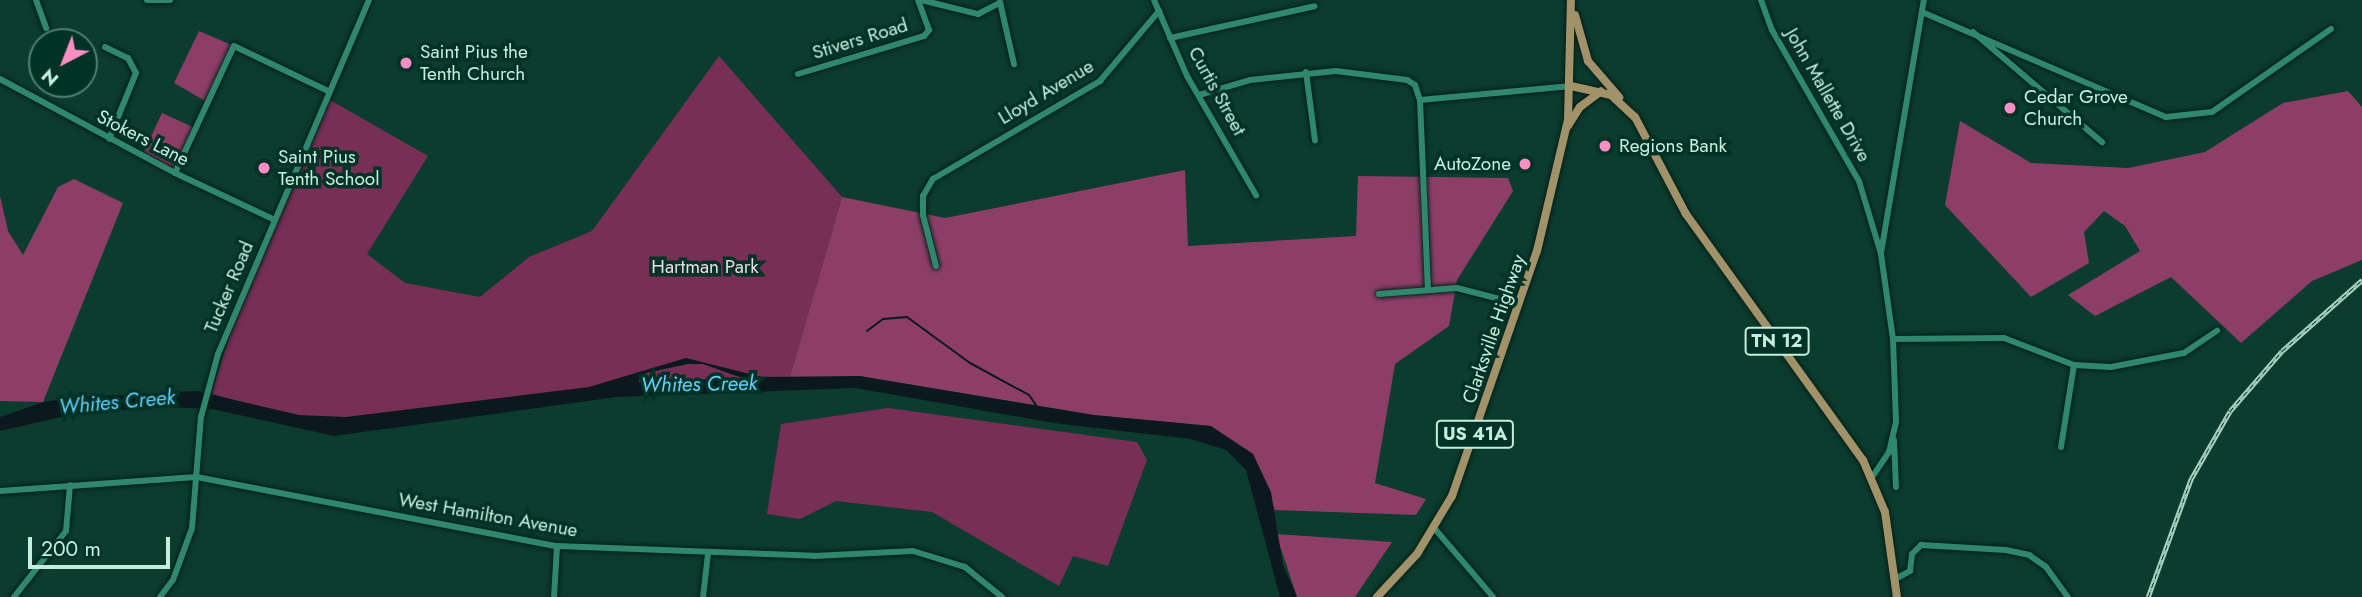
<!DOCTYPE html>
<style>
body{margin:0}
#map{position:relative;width:2362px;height:597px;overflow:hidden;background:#0c3c2e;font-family:Jost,sans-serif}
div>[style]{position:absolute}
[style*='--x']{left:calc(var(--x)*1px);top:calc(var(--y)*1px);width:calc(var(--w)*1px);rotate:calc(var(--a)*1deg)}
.green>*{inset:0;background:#782f56}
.forest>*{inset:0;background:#8d3e67}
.water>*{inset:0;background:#0b191f}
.stream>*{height:2px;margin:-1px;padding:0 1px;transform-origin:1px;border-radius:1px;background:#0b191f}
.roads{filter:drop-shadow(0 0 2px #052018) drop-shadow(0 0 2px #052018)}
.minor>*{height:6px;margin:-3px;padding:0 3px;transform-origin:3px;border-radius:3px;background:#2f886d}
.major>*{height:8px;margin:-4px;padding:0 4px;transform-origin:4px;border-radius:4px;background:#a2926a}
.rail>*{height:4.5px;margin-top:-2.25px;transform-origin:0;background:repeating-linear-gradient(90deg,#003225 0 5px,#a7d1c2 0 10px);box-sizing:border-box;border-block:2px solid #a7d1c2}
.dots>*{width:19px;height:19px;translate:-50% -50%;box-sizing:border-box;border:4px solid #003225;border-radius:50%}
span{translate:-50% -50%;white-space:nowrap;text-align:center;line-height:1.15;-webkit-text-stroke:7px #003225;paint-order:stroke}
.shield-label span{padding:2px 5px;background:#003225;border:2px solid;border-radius:5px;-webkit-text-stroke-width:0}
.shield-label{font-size:18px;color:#c6eedf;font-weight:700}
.street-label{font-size:19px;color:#c6eedf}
.poi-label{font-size:19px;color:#c6eedf}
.left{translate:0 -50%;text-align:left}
.right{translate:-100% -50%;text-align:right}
.park-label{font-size:19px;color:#f1d9e3}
.water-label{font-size:21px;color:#62ccfb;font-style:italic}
.north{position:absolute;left:28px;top:28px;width:70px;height:70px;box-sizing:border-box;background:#003225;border:2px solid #4f7d6f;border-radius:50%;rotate:222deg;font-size:19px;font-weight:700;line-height:28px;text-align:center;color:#c6eedf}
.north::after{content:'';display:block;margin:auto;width:24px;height:32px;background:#fb8fc5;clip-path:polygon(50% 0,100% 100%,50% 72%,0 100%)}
.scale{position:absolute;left:28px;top:537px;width:142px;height:32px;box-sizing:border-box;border:4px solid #c6eedf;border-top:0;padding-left:9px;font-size:21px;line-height:24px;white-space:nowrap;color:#c6eedf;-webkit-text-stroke:5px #003225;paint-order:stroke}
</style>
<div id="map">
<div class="green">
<i style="clip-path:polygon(719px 56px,842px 197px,789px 380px,420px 416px,306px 419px,211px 394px,233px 326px,330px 100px,428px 156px,367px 254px,405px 283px,480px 297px,529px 257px,592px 231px)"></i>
<i style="clip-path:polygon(888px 408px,1137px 442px,1147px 460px,1108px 566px,1073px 556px,1059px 586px,932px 512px,836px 501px,800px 519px,767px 514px,781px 424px)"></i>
</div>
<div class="forest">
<i style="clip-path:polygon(199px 31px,234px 46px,207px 102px,174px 83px)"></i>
<i style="clip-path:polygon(2348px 91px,2362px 107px,2362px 260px,2312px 281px,2241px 343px,2171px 277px,2095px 316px,2068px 295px,2140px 251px,2125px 226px,2104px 211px,2084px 232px,2089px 263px,2031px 297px,1945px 205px,1960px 121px,2031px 163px,2128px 168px,2205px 152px,2283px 103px)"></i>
<i style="clip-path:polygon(162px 113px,195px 128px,175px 173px,142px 156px)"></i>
<i style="clip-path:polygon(1185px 170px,1188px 246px,1356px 236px,1358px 176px,1508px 178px,1513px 191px,1457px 280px,1449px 326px,1395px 364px,1375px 483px,1426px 499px,1416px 515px,1275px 510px,1253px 454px,1210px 426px,1094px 415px,859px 376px,789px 380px,842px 197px,945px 218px)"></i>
<i style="clip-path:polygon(74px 179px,123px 203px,43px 402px,0 401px,0 196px,8px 231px,23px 255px,58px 187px)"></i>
<i style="clip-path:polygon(1276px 534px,1392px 542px,1355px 597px,1297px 597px)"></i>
</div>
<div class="water">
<i style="clip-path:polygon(evenodd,686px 358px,762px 377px,859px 376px,1093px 415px,1211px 426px,1253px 454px,1271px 492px,1283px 565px,1297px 597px,1280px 597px,1246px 470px,1226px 450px,1190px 439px,1054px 423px,856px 388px,617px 397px,334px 436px,212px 409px,164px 407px,83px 412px,0 431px,0 417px,43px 402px,79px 397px,197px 391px,299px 415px,346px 417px,589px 387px,686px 358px,688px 364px,703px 364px,742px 378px,638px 382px,646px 373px,688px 364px)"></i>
</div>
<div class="stream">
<i style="--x:867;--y:331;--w:20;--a:-37"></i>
<i style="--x:883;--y:319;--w:24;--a:-5"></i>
<i style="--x:907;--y:317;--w:78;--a:36.1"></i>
<i style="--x:970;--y:363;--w:67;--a:28.5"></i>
<i style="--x:1029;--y:395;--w:12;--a:55"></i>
</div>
<div class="roads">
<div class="minor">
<i style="--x:36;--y:0;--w:30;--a:70"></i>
<i style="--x:147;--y:0;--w:23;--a:0"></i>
<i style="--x:921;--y:0;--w:59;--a:13.8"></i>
<i style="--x:978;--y:14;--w:25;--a:-27"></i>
<i style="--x:1154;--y:0;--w:83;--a:66.5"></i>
<i style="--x:1187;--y:76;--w:138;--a:59.9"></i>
<i style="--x:1761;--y:0;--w:32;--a:70"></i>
<i style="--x:1772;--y:30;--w:174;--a:60.1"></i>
<i style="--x:1859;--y:181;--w:76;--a:73.2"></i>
<i style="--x:1881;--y:254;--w:86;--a:82"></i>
<i style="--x:1893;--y:339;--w:83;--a:87.9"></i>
<i style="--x:1896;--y:422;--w:31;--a:103"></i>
<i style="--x:1889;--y:452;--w:30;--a:124"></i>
<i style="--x:1000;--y:2;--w:64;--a:77.3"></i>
<i style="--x:1922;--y:12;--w:266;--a:23.3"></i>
<i style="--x:2166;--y:117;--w:46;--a:-6.2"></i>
<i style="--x:2212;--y:112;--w:145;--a:-34.9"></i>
<i style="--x:1973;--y:32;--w:170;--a:40.5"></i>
<i style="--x:1170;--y:38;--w:148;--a:-12.4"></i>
<i style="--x:105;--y:47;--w:25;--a:26"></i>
<i style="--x:128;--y:58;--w:17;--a:62"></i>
<i style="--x:136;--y:73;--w:71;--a:112.2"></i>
<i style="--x:1306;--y:72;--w:69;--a:82.5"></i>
<i style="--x:798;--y:74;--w:132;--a:-16.8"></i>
<i style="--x:924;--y:36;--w:8;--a:-50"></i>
<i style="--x:929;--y:30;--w:32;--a:-110"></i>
<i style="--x:0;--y:79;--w:199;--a:28.2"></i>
<i style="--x:175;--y:173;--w:110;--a:25.2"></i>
<i style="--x:1199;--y:95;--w:53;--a:-16.4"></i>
<i style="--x:1250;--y:80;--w:86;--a:-6"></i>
<i style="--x:1336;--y:71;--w:72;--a:7.2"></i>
<i style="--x:1407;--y:80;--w:9;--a:32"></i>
<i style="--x:1415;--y:85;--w:16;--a:72"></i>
<i style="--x:1420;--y:100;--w:152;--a:-5.3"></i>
<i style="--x:1420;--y:100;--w:190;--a:87.6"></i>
<i style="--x:175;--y:173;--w:140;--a:-65.1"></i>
<i style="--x:234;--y:46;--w:106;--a:25.6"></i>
<i style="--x:1881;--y:253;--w:257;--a:-80.4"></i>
<i style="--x:936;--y:266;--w:53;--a:-104.3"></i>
<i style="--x:923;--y:215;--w:19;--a:-90"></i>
<i style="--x:923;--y:196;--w:20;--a:-60"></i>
<i style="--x:933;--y:179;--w:194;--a:-30.4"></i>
<i style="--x:1100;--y:81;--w:92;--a:-49.9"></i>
<i style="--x:1379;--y:294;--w:78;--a:-4.4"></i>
<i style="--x:1457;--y:288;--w:64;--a:14.5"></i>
<i style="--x:1893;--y:339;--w:111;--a:-0.5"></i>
<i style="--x:2004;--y:338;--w:75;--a:21.1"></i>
<i style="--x:2074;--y:365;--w:37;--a:3"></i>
<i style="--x:2111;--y:367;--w:74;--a:-10.9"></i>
<i style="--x:2184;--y:353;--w:40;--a:-34"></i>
<i style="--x:1894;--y:440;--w:47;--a:87.6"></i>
<i style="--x:2061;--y:447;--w:83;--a:-81"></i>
<i style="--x:0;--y:491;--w:197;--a:-4.1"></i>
<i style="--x:197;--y:477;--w:367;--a:10.9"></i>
<i style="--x:557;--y:546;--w:257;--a:2.2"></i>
<i style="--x:814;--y:556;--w:99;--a:-2.9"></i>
<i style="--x:913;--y:551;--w:54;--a:17.1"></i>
<i style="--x:965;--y:567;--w:48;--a:39"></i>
<i style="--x:1435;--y:529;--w:89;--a:49.5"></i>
<i style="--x:1897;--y:578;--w:15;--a:-28"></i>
<i style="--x:1910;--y:571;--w:17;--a:-83"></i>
<i style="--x:1912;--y:554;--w:13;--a:-45"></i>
<i style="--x:1921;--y:545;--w:85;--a:3.4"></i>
<i style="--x:2006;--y:550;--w:24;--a:12"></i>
<i style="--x:2029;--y:555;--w:21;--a:35"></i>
<i style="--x:2046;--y:567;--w:37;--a:54"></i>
<i style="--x:14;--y:597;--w:84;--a:-51.8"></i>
<i style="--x:66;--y:531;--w:46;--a:-85"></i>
<i style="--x:160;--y:597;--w:21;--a:-53"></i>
<i style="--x:173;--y:580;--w:55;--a:-69.9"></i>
<i style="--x:192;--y:528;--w:111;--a:-85.4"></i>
<i style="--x:201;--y:417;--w:65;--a:-74.9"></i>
<i style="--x:218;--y:354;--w:385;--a:-66.9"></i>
<i style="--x:554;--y:597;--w:51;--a:-86.6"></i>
<i style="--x:703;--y:597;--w:43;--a:-83.4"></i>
</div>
<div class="major">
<i style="--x:1575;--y:15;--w:48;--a:74.2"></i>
<i style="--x:1588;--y:61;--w:48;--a:49.3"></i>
<i style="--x:1571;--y:86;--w:41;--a:12.7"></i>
<i style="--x:1611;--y:95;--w:33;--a:43"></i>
<i style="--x:1635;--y:117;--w:110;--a:62.3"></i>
<i style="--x:1686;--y:214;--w:303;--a:54.3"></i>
<i style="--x:1863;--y:460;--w:56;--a:67.1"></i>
<i style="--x:1885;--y:512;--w:86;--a:82"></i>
<i style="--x:1568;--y:126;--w:22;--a:-58"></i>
<i style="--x:1580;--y:107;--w:26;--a:-37"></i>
<i style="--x:1377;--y:597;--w:59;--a:-47.1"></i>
<i style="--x:1417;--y:554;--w:68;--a:-58.9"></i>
<i style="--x:1452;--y:496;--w:259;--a:-70.9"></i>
<i style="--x:1537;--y:251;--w:135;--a:-76.7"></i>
<i style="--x:1568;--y:120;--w:120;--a:-88.6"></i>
</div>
</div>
<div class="rail">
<i style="--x:2148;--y:597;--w:126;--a:-70"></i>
<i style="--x:2191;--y:479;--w:78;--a:-60.2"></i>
<i style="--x:2230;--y:411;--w:79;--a:-49.1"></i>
<i style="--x:2282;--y:351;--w:107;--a:-41.6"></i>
</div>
<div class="dots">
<i style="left:406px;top:63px;background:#fb8fc5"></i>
<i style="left:2010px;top:108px;background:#fb8fc5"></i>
<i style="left:1605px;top:146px;background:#fb8fc5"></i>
<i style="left:1525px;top:164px;background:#fb8fc5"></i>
<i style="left:264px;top:168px;background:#fb8fc5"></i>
</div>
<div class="shield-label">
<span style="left:1777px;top:341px">TN 12</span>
<span style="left:1475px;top:434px">US 41A</span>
</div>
<div class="street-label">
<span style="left:860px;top:39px;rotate:-17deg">Stivers Road</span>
<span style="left:1217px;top:91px;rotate:61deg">Curtis Street</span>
<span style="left:1046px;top:92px;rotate:-31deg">Lloyd Avenue</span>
<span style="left:1828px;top:95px;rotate:60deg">John Mallette Drive</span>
<span style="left:143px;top:138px;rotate:27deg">Stokers Lane</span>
<span style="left:229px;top:287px;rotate:-67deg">Tucker Road</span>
<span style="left:1494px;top:329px;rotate:-71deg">Clarksville Highway</span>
<span style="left:488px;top:515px;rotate:10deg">West Hamilton Avenue</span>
</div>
<div class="poi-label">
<span class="left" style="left:420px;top:63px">Saint Pius the<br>Tenth Church</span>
<span class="left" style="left:2024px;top:108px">Cedar Grove<br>Church</span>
<span class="left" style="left:1619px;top:146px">Regions Bank</span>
<span class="left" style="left:278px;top:168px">Saint Pius<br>Tenth School</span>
<span class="right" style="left:1511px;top:164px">AutoZone</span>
</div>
<div class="park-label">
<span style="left:705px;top:267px">Hartman Park</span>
</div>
<div class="water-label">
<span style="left:699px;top:384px;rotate:-1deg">Whites Creek</span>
<span style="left:117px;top:402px;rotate:-5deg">Whites Creek</span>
</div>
<div class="north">N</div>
<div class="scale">200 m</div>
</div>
